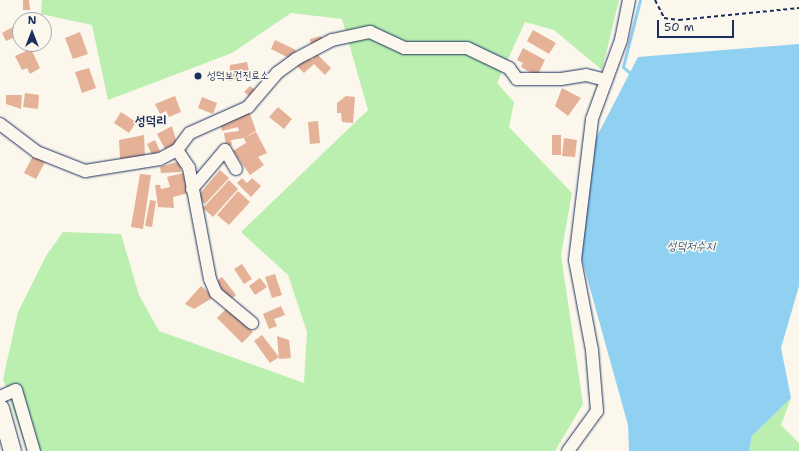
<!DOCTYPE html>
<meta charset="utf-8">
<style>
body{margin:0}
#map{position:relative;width:799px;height:451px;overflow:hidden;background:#fbf7ec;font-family:"Shantell Sans","Poor Story",sans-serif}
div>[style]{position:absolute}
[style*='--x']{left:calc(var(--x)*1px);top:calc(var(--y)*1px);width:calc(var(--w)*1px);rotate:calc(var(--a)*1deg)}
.green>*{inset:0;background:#baefb0}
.water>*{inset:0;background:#90d0f1}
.stream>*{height:3px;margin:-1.5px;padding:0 1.5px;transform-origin:1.5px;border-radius:1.5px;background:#90d0f1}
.building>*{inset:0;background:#e5b197}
.path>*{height:2px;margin-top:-1px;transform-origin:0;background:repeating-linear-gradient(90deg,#1b2f5e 0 4px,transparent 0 7px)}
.roads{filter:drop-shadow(0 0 1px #1b2f5e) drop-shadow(0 0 1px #1b2f5e)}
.street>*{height:12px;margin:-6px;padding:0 6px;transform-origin:6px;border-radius:6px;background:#fbf7ec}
.secondary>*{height:17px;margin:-8.5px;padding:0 8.5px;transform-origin:8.5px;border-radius:8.5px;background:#fbf7ec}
.dots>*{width:11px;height:11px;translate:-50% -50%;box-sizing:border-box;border:2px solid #fbf7ec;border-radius:50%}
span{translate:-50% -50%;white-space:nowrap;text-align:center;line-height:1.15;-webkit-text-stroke:3px #fbf7ec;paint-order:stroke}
.poi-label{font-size:11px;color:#1b2f5e}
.left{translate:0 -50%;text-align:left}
.water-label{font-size:12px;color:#385783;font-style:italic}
.quarter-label{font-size:13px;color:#1b2f5e;font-weight:700}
.north{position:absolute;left:12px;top:12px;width:40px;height:40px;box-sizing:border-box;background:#fbf7ec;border:1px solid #a1a7b3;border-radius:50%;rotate:0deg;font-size:11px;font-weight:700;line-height:16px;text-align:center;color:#1b2f5e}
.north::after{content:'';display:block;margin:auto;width:14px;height:18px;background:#1b2f5e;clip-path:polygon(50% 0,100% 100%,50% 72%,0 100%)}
.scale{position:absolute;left:657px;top:20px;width:77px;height:18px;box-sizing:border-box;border:2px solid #1b2f5e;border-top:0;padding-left:5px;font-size:12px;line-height:14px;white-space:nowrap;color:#1b2f5e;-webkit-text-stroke:3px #fbf7ec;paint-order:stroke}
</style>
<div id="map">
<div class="green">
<i style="clip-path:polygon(42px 0,619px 0,602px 70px,554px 30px,525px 22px,497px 83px,514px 102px,509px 127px,572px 193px,561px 255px,583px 404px,555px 451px,27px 451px,3px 379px,18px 312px,46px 256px,63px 232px,121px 234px,139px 295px,159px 331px,304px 383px,307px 332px,288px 275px,241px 232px,368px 110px,342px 19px,291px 13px,232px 53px,108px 100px,92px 25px,41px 14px)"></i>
<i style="clip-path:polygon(791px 398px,781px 425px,799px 443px,799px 451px,749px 451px,752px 436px)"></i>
</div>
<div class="water">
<i style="clip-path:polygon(799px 44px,799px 286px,781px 348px,791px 398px,752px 436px,749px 451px,629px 451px,628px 425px,581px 256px,594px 142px,638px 57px)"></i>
</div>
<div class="stream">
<i style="--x:630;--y:73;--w:9;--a:-139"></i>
<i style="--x:623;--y:67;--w:69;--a:-75.8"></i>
</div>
<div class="building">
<i style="clip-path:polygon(23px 0,29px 0,30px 10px,23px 10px)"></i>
<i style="clip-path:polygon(20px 23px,20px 42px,17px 36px,6px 41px,2px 33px)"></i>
<i style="clip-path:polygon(533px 30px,556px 43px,549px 54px,527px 41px)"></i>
<i style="clip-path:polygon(80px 32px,88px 54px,73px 59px,65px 38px)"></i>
<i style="clip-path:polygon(321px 36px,323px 41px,311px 45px,310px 39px)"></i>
<i style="clip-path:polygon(275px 40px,296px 50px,291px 59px,271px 49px)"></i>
<i style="clip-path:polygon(523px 48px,545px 60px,537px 76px,521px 67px,523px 63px,517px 60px)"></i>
<i style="clip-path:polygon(31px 49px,40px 68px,30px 74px,27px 68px,22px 70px,15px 56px)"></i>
<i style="clip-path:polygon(317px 54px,331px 68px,325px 75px,314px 64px,304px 73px,297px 66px,307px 56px,312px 60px)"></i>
<i style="clip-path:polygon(247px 62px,249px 71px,244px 72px,245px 78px,229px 81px,230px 65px)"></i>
<i style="clip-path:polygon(89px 68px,96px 88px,82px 93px,75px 72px)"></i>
<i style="clip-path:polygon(250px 86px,258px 92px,252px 98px,244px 92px)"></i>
<i style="clip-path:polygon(562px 88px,581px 98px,568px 116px,555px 106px)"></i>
<i style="clip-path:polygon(25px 93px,39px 95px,38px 109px,23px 107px)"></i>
<i style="clip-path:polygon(6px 95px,22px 95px,21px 109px,6px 104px)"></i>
<i style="clip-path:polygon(175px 96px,181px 112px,169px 117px,166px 111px,160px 114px,155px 104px)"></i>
<i style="clip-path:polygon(346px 96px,355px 97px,353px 123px,342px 122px,341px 113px,337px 113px,337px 103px)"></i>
<i style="clip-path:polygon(202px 97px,217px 103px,213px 114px,198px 108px)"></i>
<i style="clip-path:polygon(278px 107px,292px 119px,284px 129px,269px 117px)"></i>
<i style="clip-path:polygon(249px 111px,256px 131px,244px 138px,256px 132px,267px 153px,258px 157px,264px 165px,250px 175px,233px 151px,246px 143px,244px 138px,231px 140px,232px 145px,226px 146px,224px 133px,239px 131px,238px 127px,222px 131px,220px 123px)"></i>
<i style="clip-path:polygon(121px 112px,136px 122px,129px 133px,114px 123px)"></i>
<i style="clip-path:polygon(318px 121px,320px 143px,310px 144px,308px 122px)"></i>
<i style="clip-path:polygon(172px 126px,177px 144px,166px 151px,157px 134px)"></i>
<i style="clip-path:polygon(144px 135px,145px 157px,120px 159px,119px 140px)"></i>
<i style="clip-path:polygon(552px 135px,561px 135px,561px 155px,552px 155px)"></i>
<i style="clip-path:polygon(564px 138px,577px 140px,575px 157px,562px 156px)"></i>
<i style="clip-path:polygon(155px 140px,160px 151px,152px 155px,147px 144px)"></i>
<i style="clip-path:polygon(33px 156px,45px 162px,36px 179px,24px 173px)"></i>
<i style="clip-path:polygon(180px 161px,181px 172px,161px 173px,160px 167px)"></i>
<i style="clip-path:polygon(220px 170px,229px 178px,205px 204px,197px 197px)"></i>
<i style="clip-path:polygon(183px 173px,188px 193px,173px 197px,174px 208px,158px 207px,155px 185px,160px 185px,161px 189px,170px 187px,167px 177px)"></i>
<i style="clip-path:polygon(140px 174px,151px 175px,143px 229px,131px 227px)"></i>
<i style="clip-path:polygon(242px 178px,247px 183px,252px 178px,261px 186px,251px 197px,237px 183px)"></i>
<i style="clip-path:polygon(229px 180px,238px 189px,213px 217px,203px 208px)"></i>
<i style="clip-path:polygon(238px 191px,250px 202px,229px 225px,217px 215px)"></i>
<i style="clip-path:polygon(150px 200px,156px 201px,152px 227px,145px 226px)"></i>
<i style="clip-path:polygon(242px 264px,252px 279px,244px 284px,234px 269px)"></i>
<i style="clip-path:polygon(275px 274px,282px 295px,272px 298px,265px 277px)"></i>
<i style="clip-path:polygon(222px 277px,236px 295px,230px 300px,216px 282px)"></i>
<i style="clip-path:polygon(260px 278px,267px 287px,255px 295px,249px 286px)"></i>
<i style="clip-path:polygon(201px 286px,214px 297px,194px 309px,185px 304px)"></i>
<i style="clip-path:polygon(281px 306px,285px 315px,274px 319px,277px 326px,269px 329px,263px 314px)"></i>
<i style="clip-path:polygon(228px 307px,253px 332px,242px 343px,217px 318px)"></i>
<i style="clip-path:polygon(262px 335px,279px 357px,270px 363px,254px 341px)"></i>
<i style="clip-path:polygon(277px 336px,289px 340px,291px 358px,279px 359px)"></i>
</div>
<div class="path">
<i style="--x:655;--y:0;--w:20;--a:63"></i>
<i style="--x:664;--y:18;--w:15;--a:8"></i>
<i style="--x:679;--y:20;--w:121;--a:-5.7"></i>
</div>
<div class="roads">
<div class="street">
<i style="--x:0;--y:124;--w:46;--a:37.1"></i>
<i style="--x:37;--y:152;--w:52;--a:21.6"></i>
<i style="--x:85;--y:171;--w:76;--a:-9.1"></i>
<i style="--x:160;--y:159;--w:19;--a:-28"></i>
<i style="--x:177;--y:150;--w:21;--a:-53"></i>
<i style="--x:190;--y:133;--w:64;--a:-24.1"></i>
<i style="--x:248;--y:107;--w:45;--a:-49.5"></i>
<i style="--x:277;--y:73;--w:24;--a:-36"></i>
<i style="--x:296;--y:59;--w:41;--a:-27.8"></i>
<i style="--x:332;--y:40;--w:39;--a:-12"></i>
<i style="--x:370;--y:32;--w:38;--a:25"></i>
<i style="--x:405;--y:48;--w:62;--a:0"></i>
<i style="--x:467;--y:48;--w:47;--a:25.5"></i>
<i style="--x:509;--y:68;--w:14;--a:54"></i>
<i style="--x:517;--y:79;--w:44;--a:0"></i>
<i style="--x:561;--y:79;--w:25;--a:-9"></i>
<i style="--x:586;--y:75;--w:21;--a:14"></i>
<i style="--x:177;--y:150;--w:22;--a:56"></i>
<i style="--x:189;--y:168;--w:113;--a:79.3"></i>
<i style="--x:210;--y:279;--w:15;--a:67"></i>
<i style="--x:216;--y:293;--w:47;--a:39.8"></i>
<i style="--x:192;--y:189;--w:51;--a:-49.8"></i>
<i style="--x:225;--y:150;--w:22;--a:60"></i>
<i style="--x:0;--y:397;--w:17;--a:-24"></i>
<i style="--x:16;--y:390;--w:64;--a:73.6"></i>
<i style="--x:568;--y:451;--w:49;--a:-54.1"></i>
<i style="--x:597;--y:411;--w:61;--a:-94.7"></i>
<i style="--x:592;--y:350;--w:92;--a:-100.7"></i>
<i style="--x:575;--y:260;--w:142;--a:-83.1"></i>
<i style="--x:592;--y:119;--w:84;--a:-69.8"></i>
<i style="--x:621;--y:40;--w:41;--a:-78.7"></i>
</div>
<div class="secondary">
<i style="--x:0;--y:408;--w:45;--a:74.4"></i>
</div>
</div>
<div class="dots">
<i style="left:198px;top:76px;background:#1b2f5e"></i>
</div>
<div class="poi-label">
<span class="left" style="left:207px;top:76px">성덕보건진료소</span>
</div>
<div class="water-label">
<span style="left:691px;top:247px">성덕저수지</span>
</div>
<div class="quarter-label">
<span style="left:151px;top:121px">성덕리</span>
</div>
<div class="north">N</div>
<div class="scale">50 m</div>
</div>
